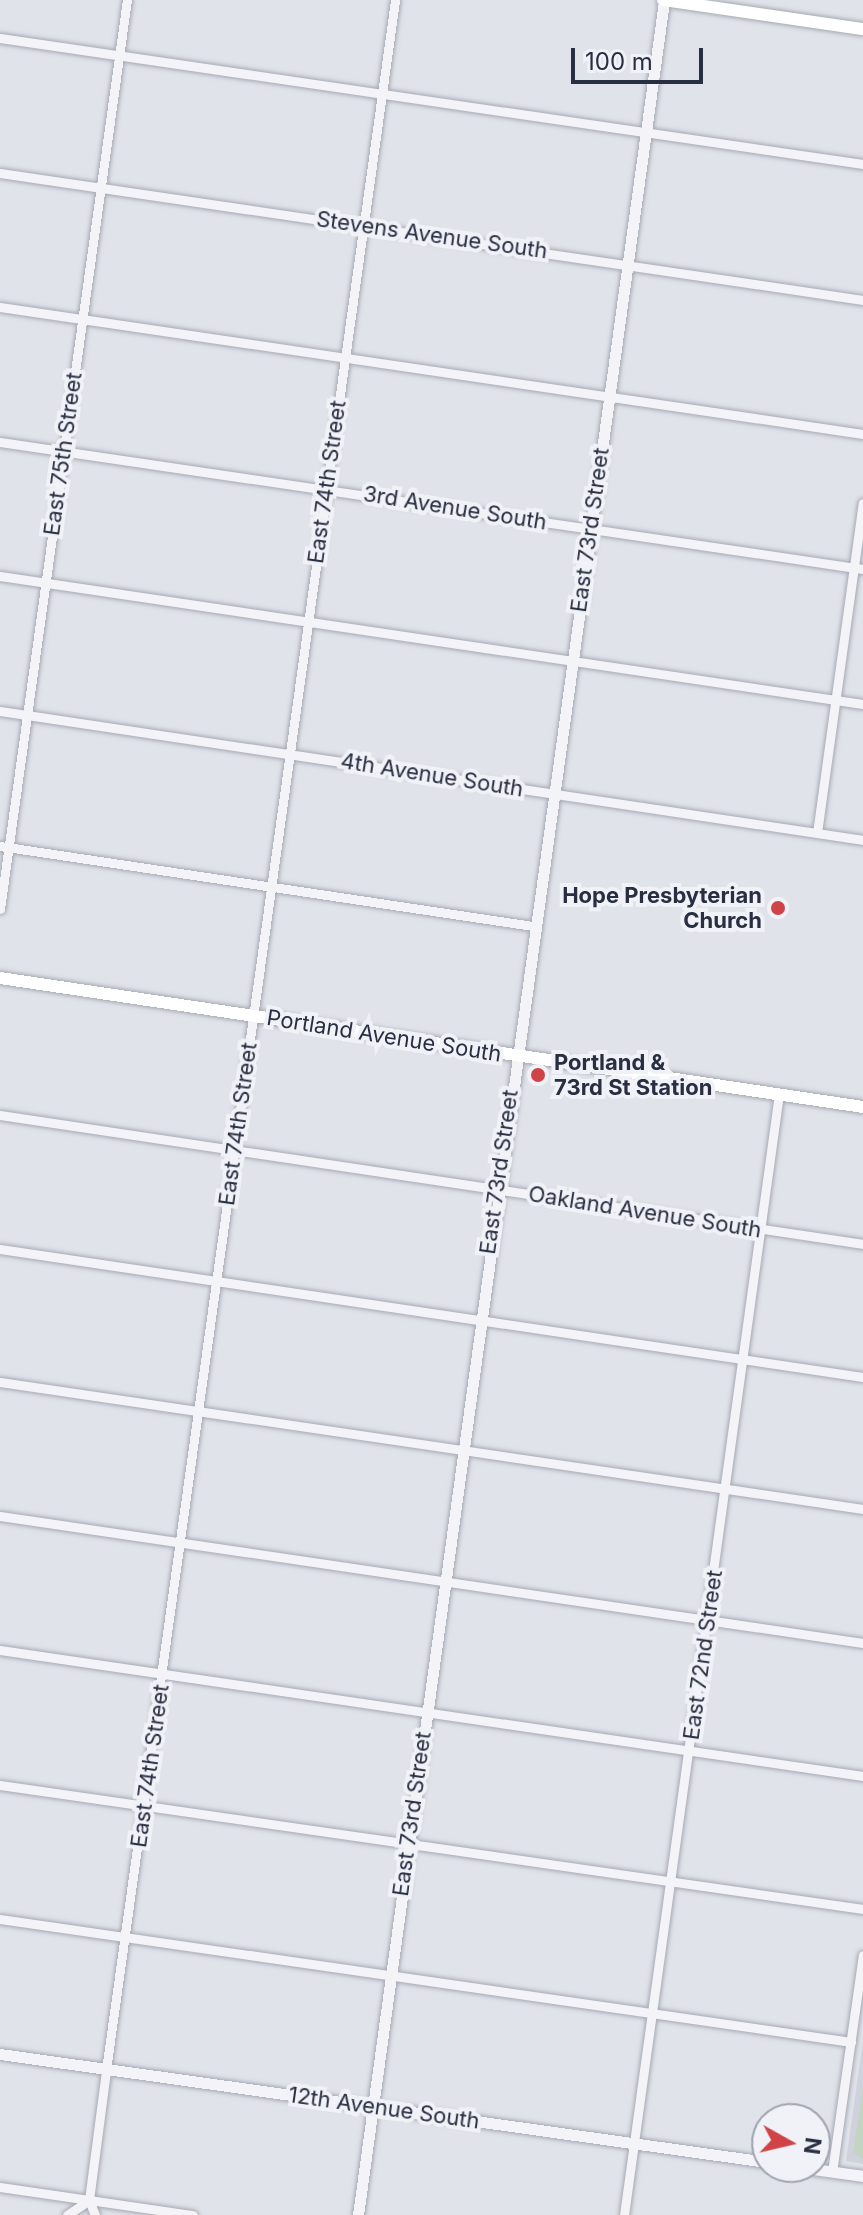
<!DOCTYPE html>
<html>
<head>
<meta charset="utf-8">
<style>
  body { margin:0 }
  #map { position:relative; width:863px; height:2215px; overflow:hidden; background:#e1e3ea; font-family:Inter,sans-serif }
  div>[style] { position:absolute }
  .built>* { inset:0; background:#cfd2dc }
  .green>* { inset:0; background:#c4d4c2 }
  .roads { filter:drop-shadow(0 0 2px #a6a9b4) drop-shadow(0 0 2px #a6a9b4) }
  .minor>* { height:9px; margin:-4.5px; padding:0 4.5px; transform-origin:4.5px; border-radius:4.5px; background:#f4f4f8 }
  .tertiary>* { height:11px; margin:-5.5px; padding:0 5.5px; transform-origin:5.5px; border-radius:5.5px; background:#f4f4f8 }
  .secondary>* { height:12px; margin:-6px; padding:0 6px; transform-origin:6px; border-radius:6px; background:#fff }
  .dots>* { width:22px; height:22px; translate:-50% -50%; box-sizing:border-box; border:4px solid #f0f2f7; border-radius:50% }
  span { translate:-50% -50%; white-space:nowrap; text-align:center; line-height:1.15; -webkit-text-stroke:8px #f0f2f7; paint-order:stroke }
  .street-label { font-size:22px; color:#292f42 }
  .poi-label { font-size:22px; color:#292f42; font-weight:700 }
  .right { translate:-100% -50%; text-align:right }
  .left { translate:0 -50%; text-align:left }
  .north { position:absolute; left:751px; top:2103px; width:80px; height:80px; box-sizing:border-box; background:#f0f2f7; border:2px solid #a0a4af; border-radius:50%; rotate:98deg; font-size:22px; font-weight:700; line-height:32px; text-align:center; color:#292f42 }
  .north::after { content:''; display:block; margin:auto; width:28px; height:36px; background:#d04447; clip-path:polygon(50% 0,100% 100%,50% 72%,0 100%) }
  .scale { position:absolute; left:571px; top:48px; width:132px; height:36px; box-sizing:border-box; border:4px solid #292f42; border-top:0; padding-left:10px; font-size:24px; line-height:28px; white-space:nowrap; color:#292f42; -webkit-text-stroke:6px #f0f2f7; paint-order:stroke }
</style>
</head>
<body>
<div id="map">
  <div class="built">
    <div style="clip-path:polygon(863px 2041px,863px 2164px,846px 2161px)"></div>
  </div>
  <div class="green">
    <div style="clip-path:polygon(863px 2087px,863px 2159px,853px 2152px)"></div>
  </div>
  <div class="roads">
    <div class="minor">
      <div style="left:0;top:38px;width:872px;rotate:8.31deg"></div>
      <div style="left:0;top:173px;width:872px;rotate:8.37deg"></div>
      <div style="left:0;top:307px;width:872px;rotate:8.37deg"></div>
      <div style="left:0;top:442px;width:872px;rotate:8.37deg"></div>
      <div style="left:0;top:576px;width:872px;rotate:8.44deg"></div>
      <div style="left:0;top:711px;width:873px;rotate:8.5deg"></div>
      <div style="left:817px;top:833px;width:333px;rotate:-82.1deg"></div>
      <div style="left:0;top:846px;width:539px;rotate:8.54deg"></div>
      <div style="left:0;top:909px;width:918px;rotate:-82.05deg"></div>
      <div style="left:0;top:1115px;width:873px;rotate:8.5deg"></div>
      <div style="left:0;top:1249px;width:872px;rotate:8.44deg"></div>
      <div style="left:0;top:1382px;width:872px;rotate:8.37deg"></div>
      <div style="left:0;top:1516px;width:872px;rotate:8.37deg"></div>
      <div style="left:0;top:1650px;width:872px;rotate:8.31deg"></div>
      <div style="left:0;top:1785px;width:872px;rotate:8.18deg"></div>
      <div style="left:0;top:1919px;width:860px;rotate:8.22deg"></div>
      <div style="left:832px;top:2172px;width:219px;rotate:-81.9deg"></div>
      <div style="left:0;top:2187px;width:195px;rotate:8.3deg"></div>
      <div style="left:67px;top:2215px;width:27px;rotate:-34deg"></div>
      <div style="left:95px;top:2215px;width:16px;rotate:-112deg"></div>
      <div style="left:89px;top:2200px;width:131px;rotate:-82.5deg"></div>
      <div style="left:106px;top:2070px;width:2090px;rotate:-82.05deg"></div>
      <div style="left:624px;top:2215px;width:1132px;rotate:-82.13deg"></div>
    </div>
    <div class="tertiary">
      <div style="left:0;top:2054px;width:775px;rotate:8.02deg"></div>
      <div style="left:799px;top:2167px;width:65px;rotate:8deg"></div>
      <div style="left:358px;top:2215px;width:2236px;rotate:-82.13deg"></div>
    </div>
    <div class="secondary">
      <div style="left:663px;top:0;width:202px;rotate:8.3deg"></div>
      <div style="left:0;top:978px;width:873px;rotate:8.5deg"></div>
    </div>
  </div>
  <div class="dots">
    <div style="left:778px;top:908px;background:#d04447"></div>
    <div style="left:538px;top:1075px;background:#d04447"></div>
  </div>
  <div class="street-label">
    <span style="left:432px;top:235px;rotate:8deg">Stevens Avenue South</span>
    <span style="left:63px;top:454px;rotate:-82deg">East 75th Street</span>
    <span style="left:327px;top:482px;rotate:-82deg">East 74th Street</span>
    <span style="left:455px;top:508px;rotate:9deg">3rd Avenue South</span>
    <span style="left:590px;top:530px;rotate:-82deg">East 73rd Street</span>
    <span style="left:432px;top:775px;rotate:9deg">4th Avenue South</span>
    <span style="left:384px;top:1036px;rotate:9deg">Portland Avenue South</span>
    <span style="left:238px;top:1124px;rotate:-82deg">East 74th Street</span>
    <span style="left:499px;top:1172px;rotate:-82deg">East 73rd Street</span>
    <span style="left:645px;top:1212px;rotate:9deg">Oakland Avenue South</span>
    <span style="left:703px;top:1655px;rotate:-82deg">East 72nd Street</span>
    <span style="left:150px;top:1766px;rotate:-82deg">East 74th Street</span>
    <span style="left:412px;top:1814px;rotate:-82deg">East 73rd Street</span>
    <span style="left:384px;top:2108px;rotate:8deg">12th Avenue South</span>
  </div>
  <div class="poi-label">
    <span class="right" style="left:762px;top:908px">Hope Presbyterian<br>Church</span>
    <span class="left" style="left:554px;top:1075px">Portland &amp;<br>73rd St Station</span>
  </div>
  <div class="north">N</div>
  <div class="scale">100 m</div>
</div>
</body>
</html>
